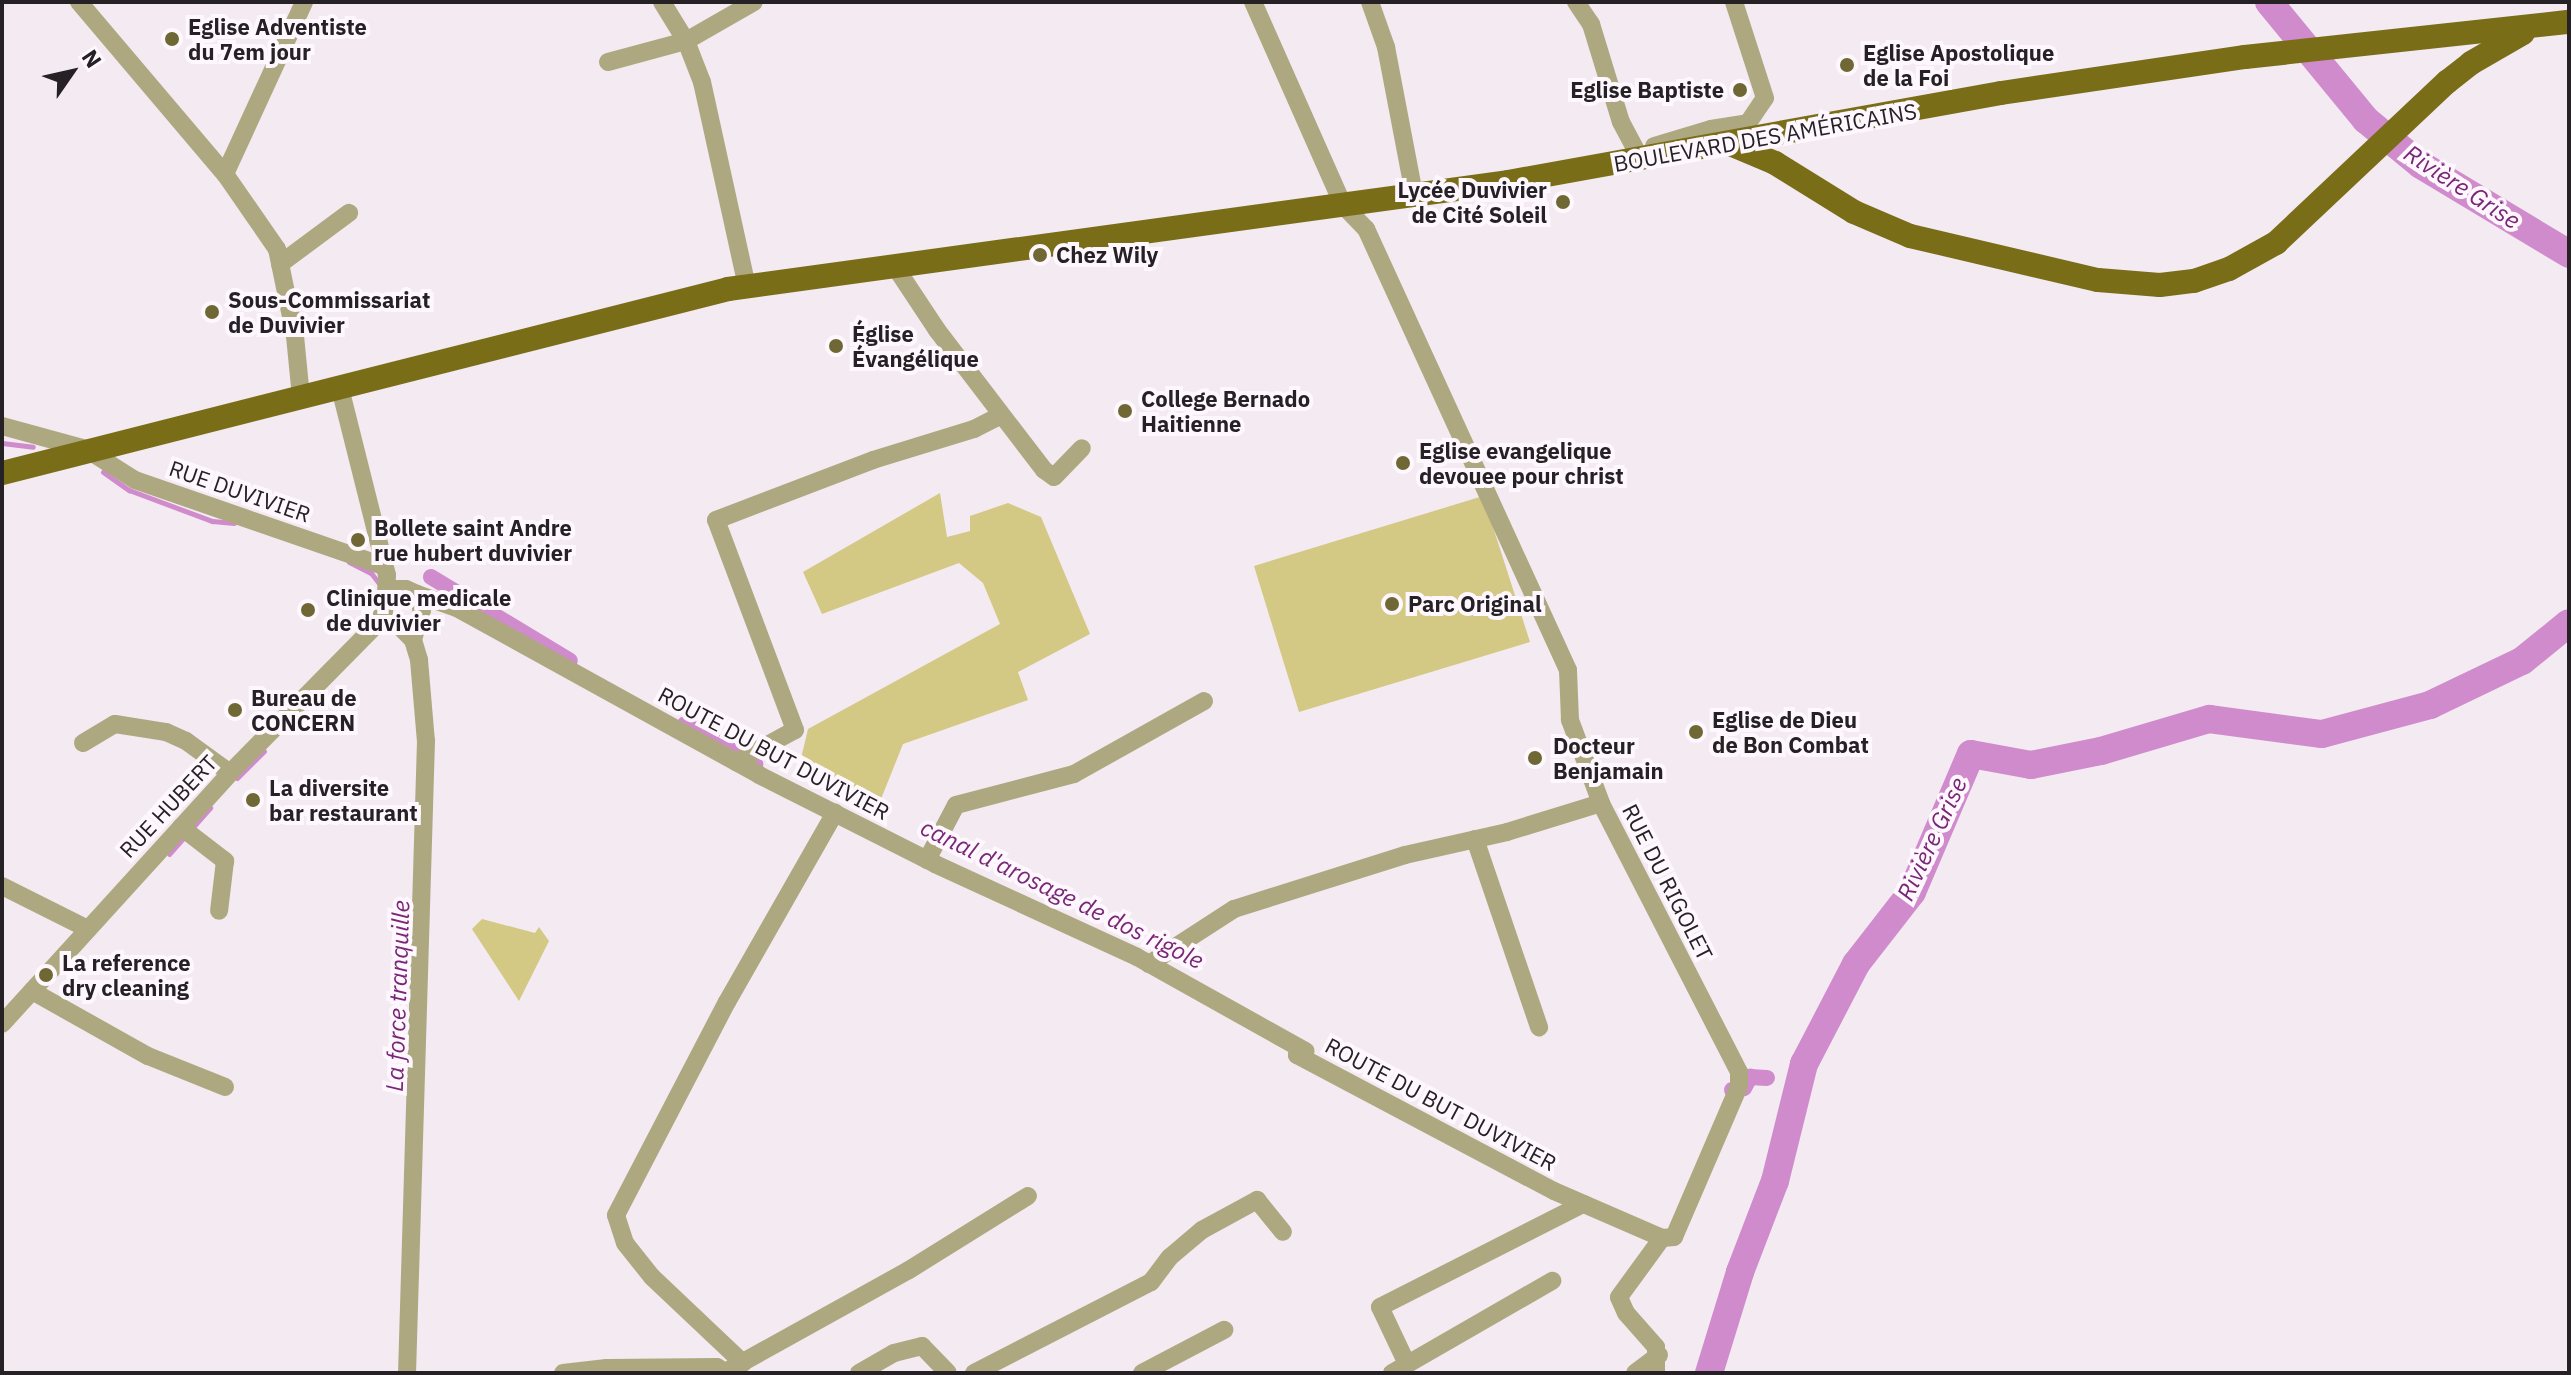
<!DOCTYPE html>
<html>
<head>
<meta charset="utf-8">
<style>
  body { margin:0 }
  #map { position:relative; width:2571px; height:1375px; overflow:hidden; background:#f3eaf2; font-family:"IBM Plex Sans",sans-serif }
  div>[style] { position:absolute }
  .green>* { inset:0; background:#d3c985 }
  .stream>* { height:5px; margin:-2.5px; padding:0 2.5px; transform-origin:2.5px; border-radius:2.5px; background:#d08bcc }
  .canal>* { height:16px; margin:-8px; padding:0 8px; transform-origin:8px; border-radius:8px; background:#d08bcc }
  .river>* { height:28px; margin:-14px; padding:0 14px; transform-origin:14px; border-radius:14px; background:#d08bcc }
  .minor>* { height:18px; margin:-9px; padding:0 9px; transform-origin:9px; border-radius:9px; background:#aea881 }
  .major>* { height:24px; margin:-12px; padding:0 12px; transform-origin:12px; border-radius:12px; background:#7a6d18 }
  .dots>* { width:22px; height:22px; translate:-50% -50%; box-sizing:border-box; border:4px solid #fef8fe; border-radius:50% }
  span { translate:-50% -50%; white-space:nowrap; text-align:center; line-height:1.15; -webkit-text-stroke:8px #fef8fe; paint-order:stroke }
  .poi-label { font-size:22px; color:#252125; font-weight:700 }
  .left { translate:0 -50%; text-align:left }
  .right { translate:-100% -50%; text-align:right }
  .street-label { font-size:22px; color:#252125 }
  .water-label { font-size:24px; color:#782676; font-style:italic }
  .frame { position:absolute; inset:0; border:4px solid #252125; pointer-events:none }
  .north { position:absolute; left:32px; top:32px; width:80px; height:80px; -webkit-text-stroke:6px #fef8fe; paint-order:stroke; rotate:56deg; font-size:22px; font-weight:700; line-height:32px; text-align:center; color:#252125 }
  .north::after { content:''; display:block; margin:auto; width:28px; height:36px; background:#252125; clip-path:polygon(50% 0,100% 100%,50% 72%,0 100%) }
</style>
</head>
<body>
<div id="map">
  <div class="green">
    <div style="clip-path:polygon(940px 493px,947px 537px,970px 531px,970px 516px,1008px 503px,1041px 517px,1090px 634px,1018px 672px,1028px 700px,903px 744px,877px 809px,799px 767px,808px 729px,1000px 624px,983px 583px,959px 563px,822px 614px,803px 572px)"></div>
    <div style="clip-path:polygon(1483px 496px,1530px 642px,1299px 712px,1254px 566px)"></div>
    <div style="clip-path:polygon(482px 919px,535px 933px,539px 927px,549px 941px,519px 1001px,472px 929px)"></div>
  </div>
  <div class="stream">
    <div style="left:2px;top:443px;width:31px;rotate:7deg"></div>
    <div style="left:103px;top:472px;width:32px;rotate:35deg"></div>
    <div style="left:129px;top:490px;width:89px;rotate:20.5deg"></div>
    <div style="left:212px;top:521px;width:22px;rotate:5deg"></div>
    <div style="left:349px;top:562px;width:25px;rotate:27deg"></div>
    <div style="left:371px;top:573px;width:18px;rotate:52deg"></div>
    <div style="left:237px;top:778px;width:38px;rotate:-45deg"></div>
    <div style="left:169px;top:854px;width:62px;rotate:-48.3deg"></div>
  </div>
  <div class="canal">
    <div style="left:431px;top:577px;width:162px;rotate:31.1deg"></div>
    <div style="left:685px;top:724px;width:81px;rotate:29.7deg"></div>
    <div style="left:1732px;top:1090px;width:12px;rotate:-9deg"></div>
    <div style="left:1744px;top:1088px;width:13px;rotate:-61deg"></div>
    <div style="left:1750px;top:1077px;width:17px;rotate:3deg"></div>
  </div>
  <div class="river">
    <div style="left:2269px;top:2px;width:153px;rotate:50.6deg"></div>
    <div style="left:2366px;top:120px;width:71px;rotate:39.3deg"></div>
    <div style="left:2421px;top:165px;width:173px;rotate:31deg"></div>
    <div style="left:1709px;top:1373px;width:106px;rotate:-72.9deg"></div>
    <div style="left:1740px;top:1272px;width:97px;rotate:-69deg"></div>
    <div style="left:1775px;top:1181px;width:121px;rotate:-76.1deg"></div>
    <div style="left:1804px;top:1064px;width:113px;rotate:-62.5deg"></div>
    <div style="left:1856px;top:964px;width:91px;rotate:-52.1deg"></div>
    <div style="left:1912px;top:892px;width:150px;rotate:-66.9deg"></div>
    <div style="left:1971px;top:754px;width:61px;rotate:10.4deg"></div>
    <div style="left:2031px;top:765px;width:71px;rotate:-11.3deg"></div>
    <div style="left:2101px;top:751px;width:113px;rotate:-16.5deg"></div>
    <div style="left:2209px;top:719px;width:114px;rotate:7.6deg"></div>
    <div style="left:2322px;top:734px;width:112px;rotate:-15deg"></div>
    <div style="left:2430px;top:705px;width:102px;rotate:-25.6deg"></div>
    <div style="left:2522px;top:661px;width:60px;rotate:-39deg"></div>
  </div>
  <div class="minor">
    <div style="left:79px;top:2px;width:226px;rotate:49.7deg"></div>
    <div style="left:225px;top:174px;width:91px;rotate:55.3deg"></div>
    <div style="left:277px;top:249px;width:89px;rotate:78.3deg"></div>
    <div style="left:295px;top:336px;width:61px;rotate:84.4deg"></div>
    <div style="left:662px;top:2px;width:46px;rotate:58.4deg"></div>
    <div style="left:686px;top:41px;width:44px;rotate:68.7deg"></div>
    <div style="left:702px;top:82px;width:209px;rotate:77.6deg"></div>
    <div style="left:1370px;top:2px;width:48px;rotate:70.4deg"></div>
    <div style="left:1386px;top:47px;width:150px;rotate:79.2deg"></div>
    <div style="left:1576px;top:2px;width:27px;rotate:56deg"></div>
    <div style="left:1591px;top:24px;width:102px;rotate:73deg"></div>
    <div style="left:1621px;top:122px;width:32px;rotate:62deg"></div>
    <div style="left:608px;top:62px;width:81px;rotate:-15.1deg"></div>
    <div style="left:686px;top:41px;width:78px;rotate:-29.8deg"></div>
    <div style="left:1654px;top:146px;width:59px;rotate:-16.6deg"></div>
    <div style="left:1711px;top:129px;width:37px;rotate:-9deg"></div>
    <div style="left:1748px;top:123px;width:30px;rotate:-56deg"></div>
    <div style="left:1765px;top:98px;width:101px;rotate:-107.9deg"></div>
    <div style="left:225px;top:174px;width:189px;rotate:-65.3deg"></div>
    <div style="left:280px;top:264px;width:86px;rotate:-36.5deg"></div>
    <div style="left:894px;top:265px;width:78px;rotate:56.5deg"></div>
    <div style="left:937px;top:330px;width:176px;rotate:52.6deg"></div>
    <div style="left:1044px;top:470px;width:12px;rotate:35deg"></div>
    <div style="left:1054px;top:477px;width:40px;rotate:-46deg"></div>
    <div style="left:340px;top:388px;width:193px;rotate:75.9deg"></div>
    <div style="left:387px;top:575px;width:22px;rotate:93deg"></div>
    <div style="left:2px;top:426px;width:87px;rotate:15.3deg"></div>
    <div style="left:86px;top:449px;width:58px;rotate:32.3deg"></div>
    <div style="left:135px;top:480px;width:263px;rotate:19.1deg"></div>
    <div style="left:417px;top:594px;width:42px;rotate:19.3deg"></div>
    <div style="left:457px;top:608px;width:345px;rotate:28.9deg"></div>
    <div style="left:759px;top:775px;width:197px;rotate:26.8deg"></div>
    <div style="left:935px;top:864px;width:222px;rotate:24.7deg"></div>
    <div style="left:1137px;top:957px;width:193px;rotate:29.2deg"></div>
    <div style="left:1305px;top:1051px;width:9px;rotate:153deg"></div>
    <div style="left:1297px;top:1055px;width:291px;rotate:27.9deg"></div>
    <div style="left:1554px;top:1191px;width:118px;rotate:23.5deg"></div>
    <div style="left:1662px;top:1238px;width:12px;rotate:-5deg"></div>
    <div style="left:1674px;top:1237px;width:164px;rotate:-66.7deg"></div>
    <div style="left:1739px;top:1086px;width:14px;rotate:-90deg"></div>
    <div style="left:1739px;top:1072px;width:302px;rotate:-117.2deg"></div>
    <div style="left:1601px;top:803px;width:89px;rotate:-110.5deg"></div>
    <div style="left:1570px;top:720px;width:50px;rotate:-92.3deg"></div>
    <div style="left:1568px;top:670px;width:485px;rotate:-114.6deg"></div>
    <div style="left:1366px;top:229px;width:33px;rotate:-134deg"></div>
    <div style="left:1343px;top:205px;width:222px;rotate:-113.9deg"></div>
    <div style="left:384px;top:603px;width:19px;rotate:-47deg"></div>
    <div style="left:397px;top:589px;width:9px"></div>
    <div style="left:406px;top:589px;width:12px;rotate:24deg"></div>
    <div style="left:417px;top:594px;width:17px;rotate:73deg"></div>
    <div style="left:422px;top:610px;width:31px;rotate:107deg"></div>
    <div style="left:400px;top:627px;width:18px;rotate:45deg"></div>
    <div style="left:413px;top:640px;width:21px;rotate:73deg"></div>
    <div style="left:419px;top:660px;width:81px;rotate:85.1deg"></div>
    <div style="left:426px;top:741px;width:632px;rotate:91.72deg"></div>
    <div style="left:83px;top:743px;width:37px;rotate:-31deg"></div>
    <div style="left:115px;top:724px;width:52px;rotate:8.9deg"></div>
    <div style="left:166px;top:732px;width:22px;rotate:24deg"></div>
    <div style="left:186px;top:741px;width:54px;rotate:36deg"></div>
    <div style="left:736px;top:762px;width:67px;rotate:-28.5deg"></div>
    <div style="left:795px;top:730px;width:224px;rotate:-110.6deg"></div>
    <div style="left:716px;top:520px;width:168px;rotate:-20.9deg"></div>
    <div style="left:873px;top:460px;width:106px;rotate:-17.1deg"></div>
    <div style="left:974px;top:429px;width:30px;rotate:-27deg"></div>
    <div style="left:181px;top:827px;width:56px;rotate:37.7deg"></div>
    <div style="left:225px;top:861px;width:50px;rotate:96.8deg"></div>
    <div style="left:1475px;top:839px;width:199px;rotate:71.2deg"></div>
    <div style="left:927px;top:860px;width:62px;rotate:-62.2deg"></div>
    <div style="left:956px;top:805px;width:122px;rotate:-14.7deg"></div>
    <div style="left:1074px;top:774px;width:149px;rotate:-29.3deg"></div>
    <div style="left:2px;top:886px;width:96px;rotate:26.6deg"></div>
    <div style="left:1149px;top:964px;width:101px;rotate:-32.9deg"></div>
    <div style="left:1234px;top:909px;width:179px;rotate:-17.5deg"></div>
    <div style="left:1405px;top:855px;width:105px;rotate:-12.7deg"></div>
    <div style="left:1507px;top:832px;width:98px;rotate:-17.1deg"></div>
    <div style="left:32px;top:991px;width:133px;rotate:29.3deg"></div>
    <div style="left:148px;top:1056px;width:83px;rotate:21.9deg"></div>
    <div style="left:2px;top:1024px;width:339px;rotate:-47.7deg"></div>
    <div style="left:230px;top:773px;width:206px;rotate:-45.4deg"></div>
    <div style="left:375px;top:626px;width:17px;rotate:-57deg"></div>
    <div style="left:743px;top:1363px;width:125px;rotate:-136.6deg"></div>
    <div style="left:652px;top:1277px;width:43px;rotate:-128.5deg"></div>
    <div style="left:625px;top:1243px;width:29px;rotate:-108deg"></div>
    <div style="left:616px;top:1215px;width:240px;rotate:-62.5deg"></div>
    <div style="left:727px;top:1002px;width:218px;rotate:-60.3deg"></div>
    <div style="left:1407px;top:1364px;width:63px;rotate:-115.3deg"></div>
    <div style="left:1380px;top:1307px;width:228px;rotate:-26.9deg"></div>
    <div style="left:725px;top:1372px;width:210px;rotate:-29deg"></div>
    <div style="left:909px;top:1270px;width:140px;rotate:-31.9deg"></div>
    <div style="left:563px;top:1373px;width:44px;rotate:-6.5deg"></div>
    <div style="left:607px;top:1368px;width:110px;rotate:-0.5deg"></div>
    <div style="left:717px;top:1367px;width:11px;rotate:34deg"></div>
    <div style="left:859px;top:1373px;width:40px;rotate:-29.7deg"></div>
    <div style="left:894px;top:1353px;width:29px;rotate:-14deg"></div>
    <div style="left:922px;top:1346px;width:37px;rotate:46deg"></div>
    <div style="left:974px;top:1373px;width:199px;rotate:-27.2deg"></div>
    <div style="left:1151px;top:1282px;width:31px;rotate:-53deg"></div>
    <div style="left:1170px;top:1257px;width:42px;rotate:-40.2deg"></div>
    <div style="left:1202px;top:1230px;width:63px;rotate:-28.6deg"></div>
    <div style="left:1257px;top:1200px;width:41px;rotate:50.9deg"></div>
    <div style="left:1142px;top:1373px;width:93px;rotate:-27.7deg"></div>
    <div style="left:1392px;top:1373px;width:185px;rotate:-29.9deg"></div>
    <div style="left:1635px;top:1373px;width:30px;rotate:-37deg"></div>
    <div style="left:1656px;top:1373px;width:26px;rotate:-90deg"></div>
    <div style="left:1656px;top:1347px;width:45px;rotate:-131.4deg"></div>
    <div style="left:1626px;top:1313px;width:17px;rotate:-114deg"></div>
    <div style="left:1619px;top:1297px;width:73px;rotate:-53.9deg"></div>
  </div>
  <div class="major">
    <div style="left:1730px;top:144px;width:49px;rotate:22.9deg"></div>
    <div style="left:1775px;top:163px;width:93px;rotate:31.8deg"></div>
    <div style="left:1854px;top:212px;width:61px;rotate:23.2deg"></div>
    <div style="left:1910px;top:236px;width:193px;rotate:13.2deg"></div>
    <div style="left:2098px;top:280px;width:62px;rotate:4.6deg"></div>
    <div style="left:2160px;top:285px;width:34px;rotate:-7deg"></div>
    <div style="left:2194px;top:281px;width:37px;rotate:-19deg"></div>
    <div style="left:2229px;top:269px;width:54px;rotate:-29deg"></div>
    <div style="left:2276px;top:243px;width:235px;rotate:-43.3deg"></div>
    <div style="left:2447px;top:82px;width:31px;rotate:-38deg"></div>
    <div style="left:2471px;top:63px;width:60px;rotate:-30deg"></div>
    <div style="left:2px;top:473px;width:749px;rotate:-14.22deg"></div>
    <div style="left:728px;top:289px;width:787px;rotate:-7.81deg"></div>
    <div style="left:1508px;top:182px;width:501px;rotate:-10.23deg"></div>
    <div style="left:2001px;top:93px;width:247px;rotate:-8.4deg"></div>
    <div style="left:2245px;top:57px;width:326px;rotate:-6.2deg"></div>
  </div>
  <div class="dots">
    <div style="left:172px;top:39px;background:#6f6734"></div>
    <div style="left:1847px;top:65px;background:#6f6734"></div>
    <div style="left:1740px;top:90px;background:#6f6734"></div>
    <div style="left:1563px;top:202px;background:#6f6734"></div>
    <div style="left:1040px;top:255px;background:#6f6734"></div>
    <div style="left:212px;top:312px;background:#6f6734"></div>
    <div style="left:836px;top:346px;background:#6f6734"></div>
    <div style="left:1125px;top:411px;background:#6f6734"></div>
    <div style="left:1403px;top:463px;background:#6f6734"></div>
    <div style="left:358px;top:540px;background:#6f6734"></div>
    <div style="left:1392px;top:604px;background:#6f6734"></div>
    <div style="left:308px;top:610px;background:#6f6734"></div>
    <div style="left:235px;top:710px;background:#6f6734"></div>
    <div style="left:1696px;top:732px;background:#6f6734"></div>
    <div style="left:1535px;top:758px;background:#6f6734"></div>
    <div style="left:253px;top:800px;background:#6f6734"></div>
    <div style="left:46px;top:975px;background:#6f6734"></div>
  </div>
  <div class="poi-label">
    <span class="left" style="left:188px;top:39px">Eglise Adventiste<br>du 7em jour</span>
    <span class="left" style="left:1863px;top:65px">Eglise Apostolique<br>de la Foi</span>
    <span class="right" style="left:1724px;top:90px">Eglise Baptiste</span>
    <span class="right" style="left:1547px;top:202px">Lycée Duvivier<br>de Cité Soleil</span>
    <span class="left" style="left:1056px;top:255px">Chez Wily</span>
    <span class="left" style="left:228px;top:312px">Sous-Commissariat<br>de Duvivier</span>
    <span class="left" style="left:852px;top:346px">Église<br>Évangélique</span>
    <span class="left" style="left:1141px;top:411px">College Bernado<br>Haitienne</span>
    <span class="left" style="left:1419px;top:463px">Eglise evangelique<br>devouee pour christ</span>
    <span class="left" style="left:374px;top:540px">Bollete saint Andre<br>rue hubert duvivier</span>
    <span class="left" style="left:326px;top:610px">Clinique medicale<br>de duvivier</span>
    <span class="left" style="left:1408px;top:604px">Parc Original</span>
    <span class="left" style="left:251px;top:710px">Bureau de<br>CONCERN</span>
    <span class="left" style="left:1712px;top:732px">Eglise de Dieu<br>de Bon Combat</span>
    <span class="left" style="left:1553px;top:758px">Docteur<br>Benjamain</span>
    <span class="left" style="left:269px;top:800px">La diversite<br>bar restaurant</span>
    <span class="left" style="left:62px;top:975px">La reference<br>dry cleaning</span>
  </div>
  <div class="street-label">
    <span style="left:1765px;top:137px;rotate:-10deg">BOULEVARD DES AMÉRICAINS</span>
    <span style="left:240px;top:491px;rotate:19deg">RUE DUVIVIER</span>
    <span style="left:774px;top:753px;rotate:28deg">ROUTE DU BUT DUVIVIER</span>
    <span style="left:168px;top:806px;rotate:-47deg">RUE HUBERT</span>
    <span style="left:1668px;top:882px;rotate:63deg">RUE DU RIGOLET</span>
    <span style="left:1441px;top:1104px;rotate:28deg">ROUTE DU BUT DUVIVIER</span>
  </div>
  <div class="water-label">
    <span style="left:2462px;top:187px;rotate:33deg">Rivière Grise</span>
    <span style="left:1932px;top:839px;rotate:-65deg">Rivière Grise</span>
    <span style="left:1062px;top:894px;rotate:26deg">canal d'arosage de dos rigole</span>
    <span style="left:398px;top:996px;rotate:-88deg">La force tranquille</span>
  </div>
  <div class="frame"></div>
  <div class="north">N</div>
</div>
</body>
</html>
